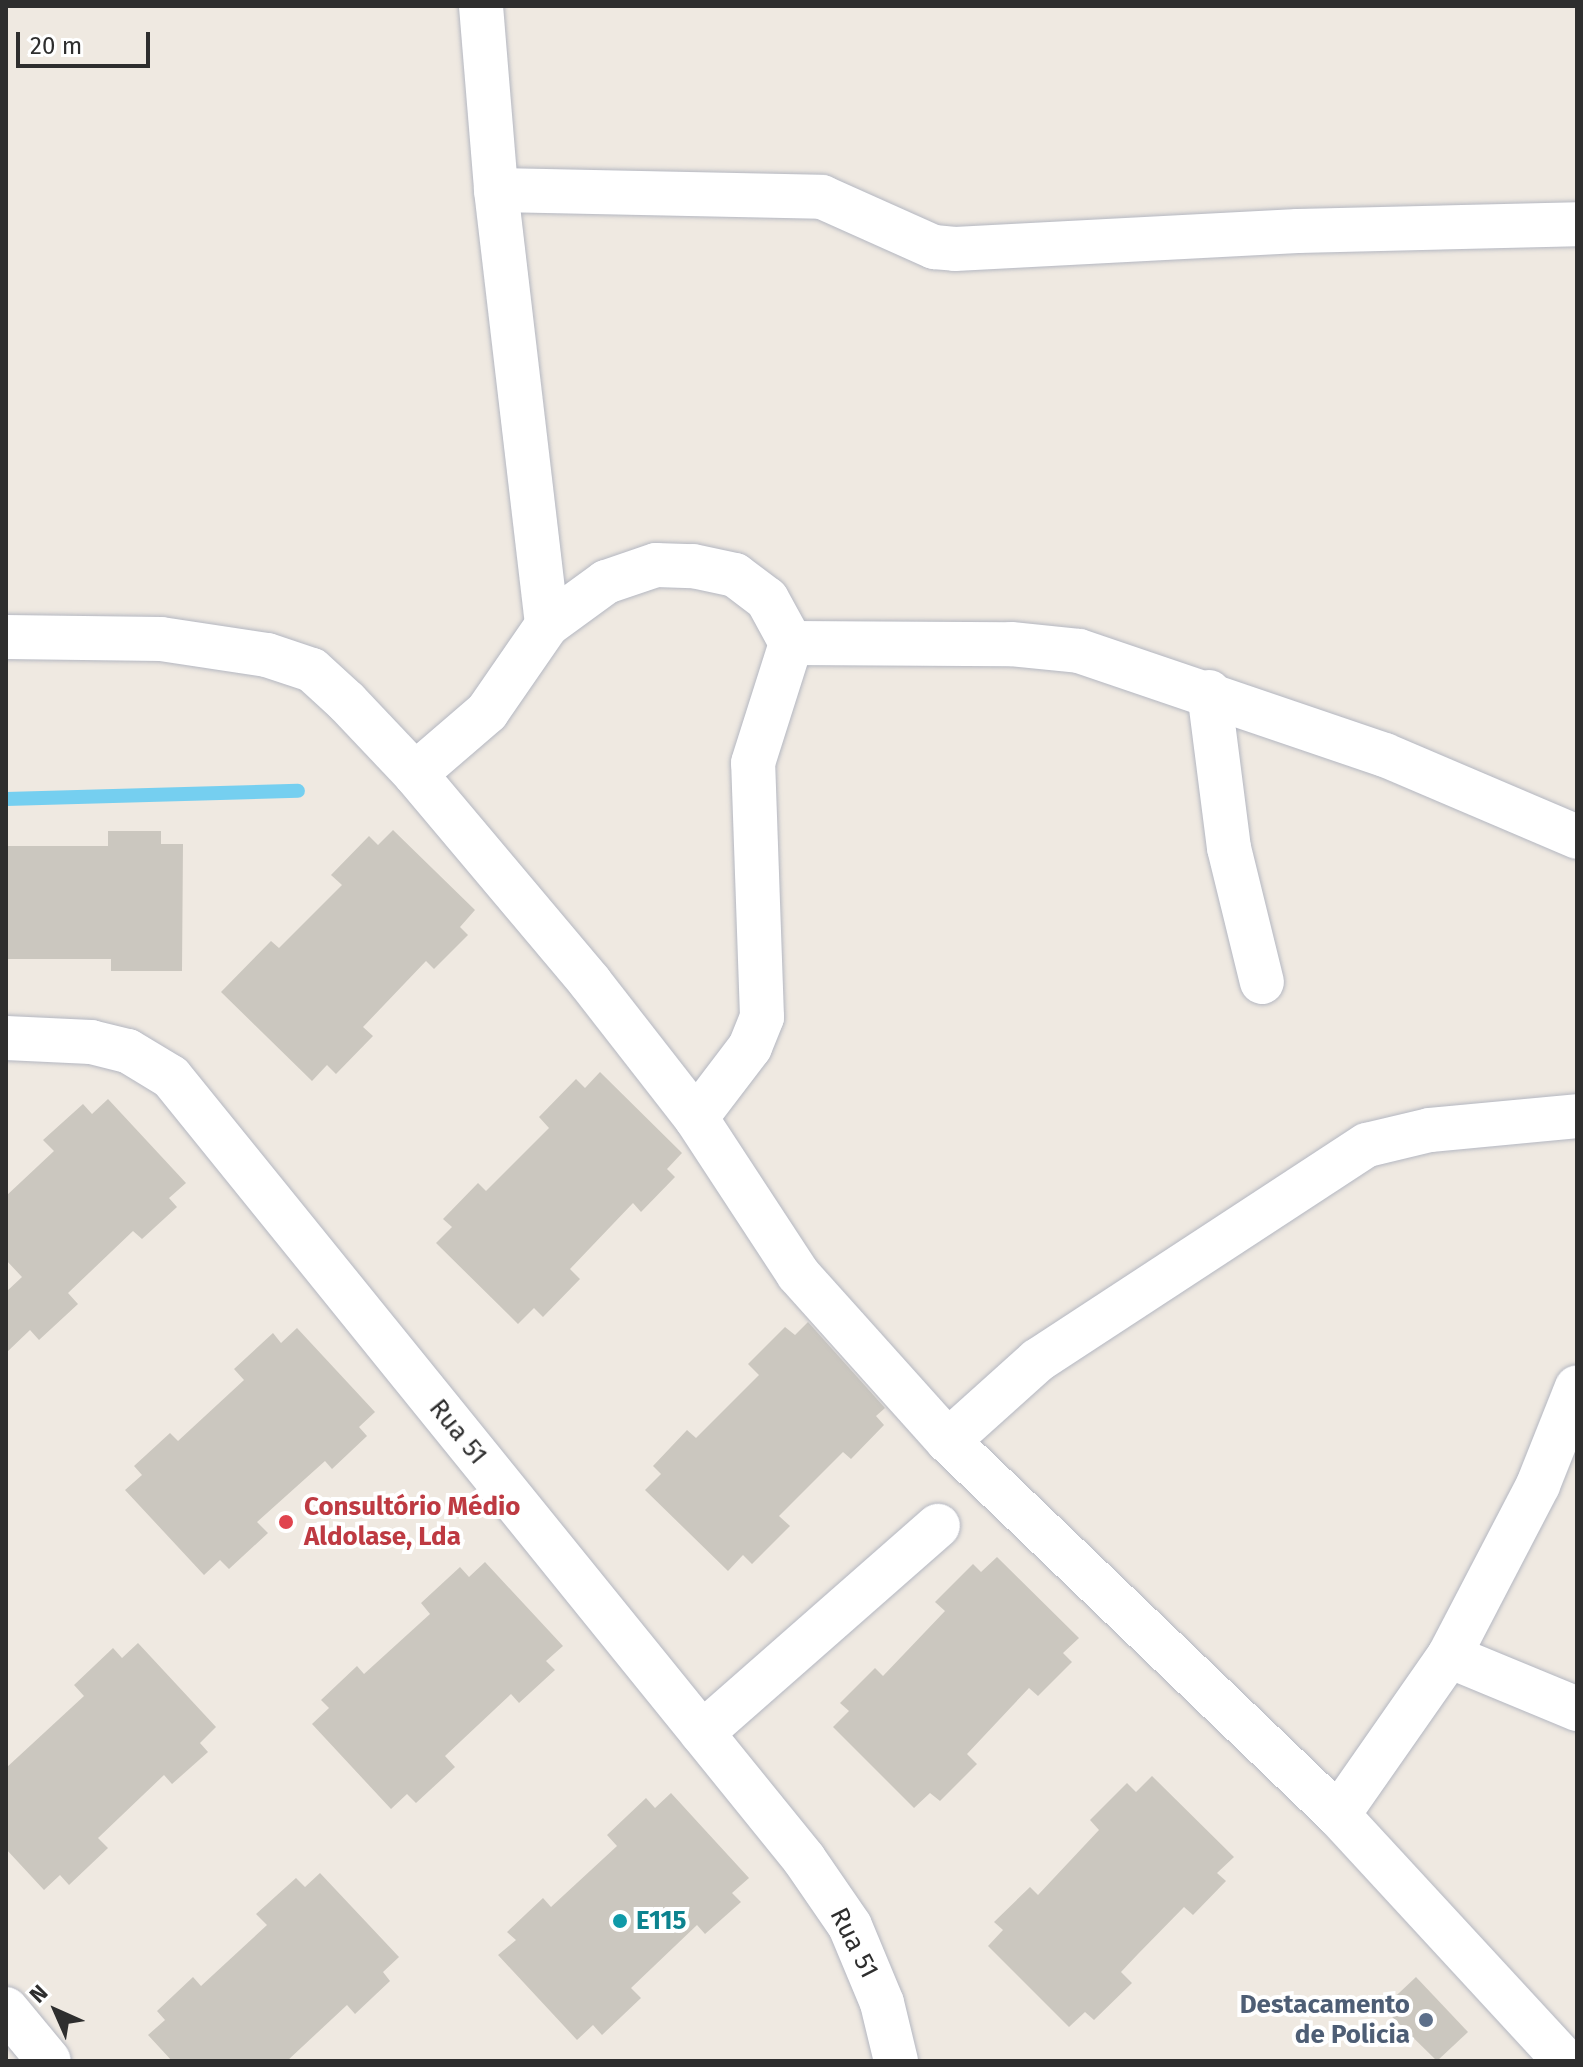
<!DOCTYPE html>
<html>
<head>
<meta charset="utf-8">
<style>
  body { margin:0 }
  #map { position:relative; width:1583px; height:2067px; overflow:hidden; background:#efe9e1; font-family:"Fira Sans",sans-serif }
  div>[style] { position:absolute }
  .stream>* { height:14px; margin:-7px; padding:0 7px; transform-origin:7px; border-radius:7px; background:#75cff0 }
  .building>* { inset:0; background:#cbc7bf }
  .roads { filter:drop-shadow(0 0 2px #b4b7c1) drop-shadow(0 0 2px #b4b7c1) }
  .minor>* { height:44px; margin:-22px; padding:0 22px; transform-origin:22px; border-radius:22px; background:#fff }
  .dots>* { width:22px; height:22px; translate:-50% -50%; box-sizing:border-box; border:4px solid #fff; border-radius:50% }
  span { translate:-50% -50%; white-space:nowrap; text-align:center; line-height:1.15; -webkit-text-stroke:8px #fff; paint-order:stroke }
  .street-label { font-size:26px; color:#2e2e2e }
  .health-label { font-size:26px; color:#be3a42; font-weight:700 }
  .left { translate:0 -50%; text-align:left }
  .culture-label { font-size:26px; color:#0d838f; font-weight:700 }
  .service-label { font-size:26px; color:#4e5e75; font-weight:700 }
  .right { translate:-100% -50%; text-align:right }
  .frame { position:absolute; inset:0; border:8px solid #2e2e2e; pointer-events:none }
  .north { position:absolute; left:16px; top:1971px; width:80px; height:80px; -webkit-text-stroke:6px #fff; paint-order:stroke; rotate:315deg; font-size:22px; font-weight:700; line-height:32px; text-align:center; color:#2e2e2e }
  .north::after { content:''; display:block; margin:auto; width:28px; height:36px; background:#2e2e2e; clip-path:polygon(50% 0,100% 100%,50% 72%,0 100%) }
  .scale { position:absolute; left:16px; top:32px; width:134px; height:36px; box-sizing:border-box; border:4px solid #2e2e2e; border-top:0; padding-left:10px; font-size:24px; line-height:28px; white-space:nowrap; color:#2e2e2e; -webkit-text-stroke:6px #fff; paint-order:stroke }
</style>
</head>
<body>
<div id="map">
  <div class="stream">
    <div style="left:6px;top:799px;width:292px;rotate:-1.6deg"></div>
  </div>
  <div class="building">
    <div style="clip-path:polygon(393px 830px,475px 910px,460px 927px,468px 935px,434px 969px,426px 961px,363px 1027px,373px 1036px,336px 1074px,327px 1065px,312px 1081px,221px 992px,271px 941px,279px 948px,342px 885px,331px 875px,369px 836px,378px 845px)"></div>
    <div style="clip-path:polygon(108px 831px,161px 831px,161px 844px,183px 844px,182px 971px,111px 971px,111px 959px,6px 959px,6px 846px,108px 846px)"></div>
    <div style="clip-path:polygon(600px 1072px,682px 1153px,667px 1169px,675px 1177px,641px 1212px,633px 1203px,570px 1269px,580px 1279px,543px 1317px,534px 1308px,518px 1324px,436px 1243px,452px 1227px,443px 1219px,478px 1183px,486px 1191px,549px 1128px,539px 1117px,576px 1079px,585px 1088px)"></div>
    <div style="clip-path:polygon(108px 1099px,186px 1183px,169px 1198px,177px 1207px,142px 1239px,133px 1231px,68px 1293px,78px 1304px,39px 1340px,30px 1330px,6px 1353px,6px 1292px,22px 1277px,6px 1260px,6px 1196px,54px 1151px,43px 1140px,83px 1104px,92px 1114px)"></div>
    <div style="clip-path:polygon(808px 1322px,885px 1408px,876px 1416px,884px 1425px,851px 1459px,843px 1452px,779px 1516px,790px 1526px,752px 1564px,743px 1555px,728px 1571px,645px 1490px,661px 1474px,653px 1466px,687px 1430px,696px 1438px,759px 1375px,748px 1364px,785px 1327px,795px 1335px)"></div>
    <div style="clip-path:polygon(297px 1328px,375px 1412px,359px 1427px,367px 1436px,332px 1469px,325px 1461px,257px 1522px,268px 1533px,229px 1569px,220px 1560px,204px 1575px,125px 1490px,142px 1475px,134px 1466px,170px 1433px,178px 1441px,244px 1380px,234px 1369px,273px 1333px,281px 1343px)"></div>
    <div style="clip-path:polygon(997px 1557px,1079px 1638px,1063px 1653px,1072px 1662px,1038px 1696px,1029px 1688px,967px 1754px,977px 1764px,940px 1801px,930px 1793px,914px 1808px,833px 1727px,849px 1711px,840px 1703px,875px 1668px,883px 1676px,945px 1611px,935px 1602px,973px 1564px,981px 1572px)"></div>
    <div style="clip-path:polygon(485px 1562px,563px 1646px,546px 1661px,555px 1670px,519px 1703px,511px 1694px,445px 1756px,455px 1767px,416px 1803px,407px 1794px,391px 1809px,312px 1724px,329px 1708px,321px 1700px,357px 1666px,364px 1674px,430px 1614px,421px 1603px,460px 1567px,469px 1577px)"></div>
    <div style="clip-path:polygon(138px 1643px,216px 1727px,200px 1743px,208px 1752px,172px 1784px,164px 1775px,98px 1838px,108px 1848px,69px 1885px,60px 1875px,44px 1890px,6px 1849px,6px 1768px,84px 1696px,74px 1685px,113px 1648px,122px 1658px)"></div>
    <div style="clip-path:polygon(1152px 1776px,1234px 1857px,1217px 1873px,1226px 1881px,1193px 1915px,1184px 1907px,1138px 1954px,1121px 1972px,1132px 1983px,1094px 2020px,1085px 2012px,1069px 2027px,988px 1946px,1003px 1930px,994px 1922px,1030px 1887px,1038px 1895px,1099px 1830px,1090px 1820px,1127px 1783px,1136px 1792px)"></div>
    <div style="clip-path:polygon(671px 1793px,749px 1878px,732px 1893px,741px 1902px,705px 1934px,697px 1925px,631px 1988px,641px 1998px,602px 2035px,593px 2025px,577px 2040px,498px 1955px,516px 1940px,507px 1932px,543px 1898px,551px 1907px,617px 1846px,607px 1835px,646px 1798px,655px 1808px)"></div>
    <div style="clip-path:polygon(320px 1873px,399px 1957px,383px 1972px,390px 1981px,355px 2014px,347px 2005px,287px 2061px,172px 2061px,148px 2035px,165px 2020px,157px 2011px,193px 1977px,201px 1986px,267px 1925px,256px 1914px,296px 1878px,305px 1887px)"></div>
    <div style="clip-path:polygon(1416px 1977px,1468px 2032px,1437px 2061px,1383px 2008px)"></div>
  </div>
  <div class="roads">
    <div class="minor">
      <div style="left:481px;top:6px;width:185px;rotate:85.3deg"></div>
      <div style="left:496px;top:190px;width:438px;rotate:83.3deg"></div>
      <div style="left:496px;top:190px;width:326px;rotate:1.2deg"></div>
      <div style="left:822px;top:197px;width:123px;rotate:24.1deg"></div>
      <div style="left:934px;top:247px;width:21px;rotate:5deg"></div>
      <div style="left:955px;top:249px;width:343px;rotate:-3deg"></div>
      <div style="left:1298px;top:231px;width:279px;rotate:-1.4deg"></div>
      <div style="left:6px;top:637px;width:155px;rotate:0.7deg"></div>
      <div style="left:161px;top:639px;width:107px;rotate:8.6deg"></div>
      <div style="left:267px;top:655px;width:47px;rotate:18.4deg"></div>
      <div style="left:312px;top:670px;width:47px;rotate:42.4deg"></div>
      <div style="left:347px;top:702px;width:99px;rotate:46.6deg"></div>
      <div style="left:415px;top:774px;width:272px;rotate:49.9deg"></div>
      <div style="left:590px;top:982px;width:172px;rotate:52.1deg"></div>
      <div style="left:696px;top:1118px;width:186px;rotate:56.8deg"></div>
      <div style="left:798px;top:1274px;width:224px;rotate:48.1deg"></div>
      <div style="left:948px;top:1441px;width:540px;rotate:43.8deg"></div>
      <div style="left:1338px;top:1815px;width:335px;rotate:47.3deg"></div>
      <div style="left:1209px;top:692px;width:157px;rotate:82.7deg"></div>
      <div style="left:1229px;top:848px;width:138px;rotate:76.2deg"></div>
      <div style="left:415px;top:774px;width:95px;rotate:-40.7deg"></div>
      <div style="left:487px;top:712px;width:106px;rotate:-55.4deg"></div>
      <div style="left:547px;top:625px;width:73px;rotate:-36.1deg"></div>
      <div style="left:606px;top:582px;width:53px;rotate:-18.8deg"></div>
      <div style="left:656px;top:565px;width:37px;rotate:2deg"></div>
      <div style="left:693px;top:566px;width:43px;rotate:12.1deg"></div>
      <div style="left:735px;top:575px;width:40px;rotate:37deg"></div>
      <div style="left:767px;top:599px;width:50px;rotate:61.4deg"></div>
      <div style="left:791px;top:643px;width:220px;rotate:0.3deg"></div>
      <div style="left:1011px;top:644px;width:68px;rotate:5.9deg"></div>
      <div style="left:1079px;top:651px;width:323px;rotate:18.8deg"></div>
      <div style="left:1385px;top:755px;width:209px;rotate:23.1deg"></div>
      <div style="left:6px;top:1038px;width:85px;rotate:2.7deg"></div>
      <div style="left:91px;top:1042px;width:38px;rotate:14deg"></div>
      <div style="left:128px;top:1051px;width:50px;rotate:31.2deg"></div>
      <div style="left:171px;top:1077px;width:1006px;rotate:51.01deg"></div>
      <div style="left:804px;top:1859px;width:81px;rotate:55.5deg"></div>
      <div style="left:850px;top:1926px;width:83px;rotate:67.4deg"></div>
      <div style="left:882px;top:2003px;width:60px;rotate:76.4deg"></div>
      <div style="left:696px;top:1118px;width:89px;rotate:-52.7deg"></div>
      <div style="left:750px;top:1047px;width:32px;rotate:-68deg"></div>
      <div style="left:762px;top:1017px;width:254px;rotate:-92deg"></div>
      <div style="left:753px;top:763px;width:126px;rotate:-72.4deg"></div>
      <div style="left:948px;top:1441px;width:121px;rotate:-42deg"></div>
      <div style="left:1038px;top:1360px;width:393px;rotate:-33.2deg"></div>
      <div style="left:1367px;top:1145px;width:65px;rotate:-13.4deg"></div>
      <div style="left:1430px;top:1130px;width:148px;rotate:-5.4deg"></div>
      <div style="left:1449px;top:1656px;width:139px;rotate:22.5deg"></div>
      <div style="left:702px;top:1733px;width:314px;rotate:-41.3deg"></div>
      <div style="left:1338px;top:1815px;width:194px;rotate:-55.1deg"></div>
      <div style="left:1449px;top:1656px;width:193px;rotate:-62.5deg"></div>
      <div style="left:1538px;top:1485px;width:105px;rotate:-68.3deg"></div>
      <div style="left:6px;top:2009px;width:67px;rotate:50.4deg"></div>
    </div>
  </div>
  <div class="dots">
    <div style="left:286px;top:1522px;background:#e0444e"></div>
    <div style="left:620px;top:1921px;background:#0f9aa8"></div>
    <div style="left:1426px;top:2020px;background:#5c6f8a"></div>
  </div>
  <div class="street-label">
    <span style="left:458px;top:1432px;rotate:51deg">Rua 51</span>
    <span style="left:854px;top:1943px;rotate:63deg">Rua 51</span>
  </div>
  <div class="health-label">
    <span class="left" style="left:304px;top:1522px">Consultório Médio<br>Aldolase, Lda</span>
  </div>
  <div class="culture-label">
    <span class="left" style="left:636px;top:1921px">E115</span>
  </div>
  <div class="service-label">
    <span class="right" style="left:1410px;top:2020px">Destacamento<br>de Policia</span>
  </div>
  <div class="frame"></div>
  <div class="north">N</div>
  <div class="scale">20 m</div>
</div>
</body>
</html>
